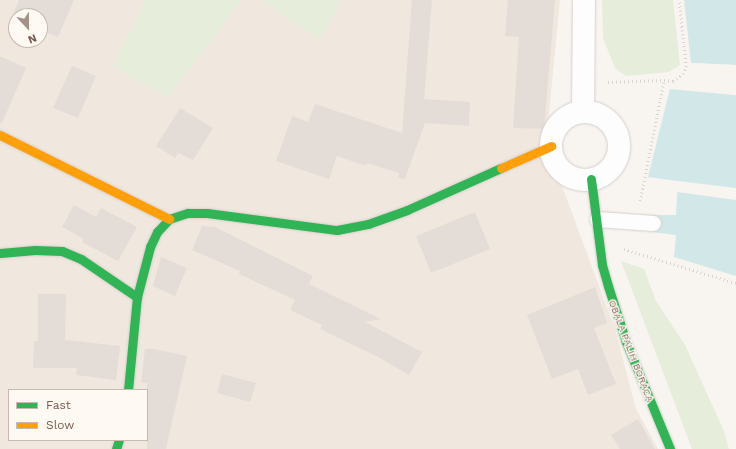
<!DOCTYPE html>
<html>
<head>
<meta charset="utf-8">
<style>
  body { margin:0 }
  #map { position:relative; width:736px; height:449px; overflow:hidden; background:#f8f4f0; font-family:"Work Sans",sans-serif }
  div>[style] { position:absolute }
  .residential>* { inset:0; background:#f0e7de }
  .green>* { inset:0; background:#e6eedb }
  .water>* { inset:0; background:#d2e7e8 }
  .pier>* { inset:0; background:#f8f4f0 }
  .building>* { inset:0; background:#e4ddd7 }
  .path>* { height:2.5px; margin-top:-1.25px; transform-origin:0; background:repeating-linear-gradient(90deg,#dad4d0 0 1px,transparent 0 4px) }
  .roads { filter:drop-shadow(0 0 1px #d6d0cb) drop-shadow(0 0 1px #d6d0cb) }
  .lane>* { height:15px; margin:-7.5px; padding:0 7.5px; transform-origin:7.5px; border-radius:7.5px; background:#fefdfd }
  .street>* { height:22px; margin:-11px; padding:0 11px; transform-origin:11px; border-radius:11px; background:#fefdfd }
  .street>.ring { margin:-11px; padding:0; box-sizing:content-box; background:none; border:22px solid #fefdfd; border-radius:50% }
  .fast>* { height:9px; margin:-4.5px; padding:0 4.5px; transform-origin:4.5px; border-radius:4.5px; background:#30b455 }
  .slow>* { height:9px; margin:-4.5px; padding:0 4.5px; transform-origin:4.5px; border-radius:4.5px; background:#ff9f0a }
  span { translate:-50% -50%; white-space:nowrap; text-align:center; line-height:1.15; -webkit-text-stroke:3px #fef9f2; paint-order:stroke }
  .street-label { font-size:10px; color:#765c50 }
  .legend { position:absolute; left:8px; top:389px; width:140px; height:52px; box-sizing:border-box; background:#fef9f2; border:1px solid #c8bab1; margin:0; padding:5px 7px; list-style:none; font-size:12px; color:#765c50 }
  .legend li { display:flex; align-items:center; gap:8px; height:20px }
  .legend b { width:20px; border:1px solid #c8bab1 }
  .north { position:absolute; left:8px; top:8px; width:40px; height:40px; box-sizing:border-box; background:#fef9f2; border:1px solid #c8bab1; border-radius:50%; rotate:158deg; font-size:11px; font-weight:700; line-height:16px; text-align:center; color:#765c50 }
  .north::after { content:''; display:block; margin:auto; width:14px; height:18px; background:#a49188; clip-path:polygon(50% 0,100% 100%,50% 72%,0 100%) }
</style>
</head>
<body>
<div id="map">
  <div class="residential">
    <div style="clip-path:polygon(evenodd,0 0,146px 0,112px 66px,168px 97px,242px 0,261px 0,320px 40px,341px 0,560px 0,546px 143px,615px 329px,636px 409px,658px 449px,0 449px,0 0,16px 16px,40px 16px,40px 40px,16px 40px,16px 16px,0 0,9px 390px,147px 390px,147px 440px,9px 440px,9px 390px)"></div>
  </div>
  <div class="green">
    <div style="clip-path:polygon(146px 0,242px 0,168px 97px,112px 66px)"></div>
    <div style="clip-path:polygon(261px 0,341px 0,320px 40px)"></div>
    <div style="clip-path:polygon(602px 0,673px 0,680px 65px,669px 72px,626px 76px,615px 68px,603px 38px)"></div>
    <div style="clip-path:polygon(621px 261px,644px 269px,656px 301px,685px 345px,724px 431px,729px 449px,692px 449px)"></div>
  </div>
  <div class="water">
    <div style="clip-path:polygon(684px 0,736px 0,736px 65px,691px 63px)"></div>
    <div style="clip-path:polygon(670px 89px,736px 95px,736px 276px,674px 257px,676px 235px,652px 232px,653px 215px,676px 215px,678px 181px,648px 177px)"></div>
  </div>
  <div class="pier">
    <div style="clip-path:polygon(691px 63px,736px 65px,736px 67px,691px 65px)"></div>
    <div style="clip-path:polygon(694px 89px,736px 93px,736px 95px,694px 91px)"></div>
    <div style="clip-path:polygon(678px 181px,736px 188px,736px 200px,677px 192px)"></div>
  </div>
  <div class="building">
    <div style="clip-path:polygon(19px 0,74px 0,58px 37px,40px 30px,40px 16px,16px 16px,16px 19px,12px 17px)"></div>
    <div style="clip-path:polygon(412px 0,432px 0,424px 99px,470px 102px,469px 126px,425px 123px,405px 179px,398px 178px,399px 173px,367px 163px,366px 166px,337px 156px,329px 179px,276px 161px,292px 116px,308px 122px,315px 104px,402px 133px)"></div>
    <div style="clip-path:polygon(508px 0,555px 0,544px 129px,513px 128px,519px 37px,505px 36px)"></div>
    <div style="clip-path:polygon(0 56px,26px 68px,2px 123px,0 123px)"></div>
    <div style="clip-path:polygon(72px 66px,96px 76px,78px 118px,53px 108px)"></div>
    <div style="clip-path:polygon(180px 108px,213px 128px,193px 160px,178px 153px,175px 158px,156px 146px)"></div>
    <div style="clip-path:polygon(74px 205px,96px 217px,101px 208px,137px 227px,118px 261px,82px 242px,84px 239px,62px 227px)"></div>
    <div style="clip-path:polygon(475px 212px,490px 249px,431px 273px,416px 236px)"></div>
    <div style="clip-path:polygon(202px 226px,215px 227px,313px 276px,309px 284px,381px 319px,365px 322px,422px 352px,409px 375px,378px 357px,320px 329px,322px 325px,290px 310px,295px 300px,239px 274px,240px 271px,192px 250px)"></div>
    <div style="clip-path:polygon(161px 257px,187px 268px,175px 296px,153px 286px)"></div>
    <div style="clip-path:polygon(595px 287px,607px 323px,594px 328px,616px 384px,588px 395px,578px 369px,552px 379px,527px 315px)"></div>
    <div style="clip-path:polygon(38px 294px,66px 294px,65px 340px,120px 346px,116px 380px,76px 375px,77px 368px,33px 368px,34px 341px,38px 341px)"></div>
    <div style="clip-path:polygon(145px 349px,154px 349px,187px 356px,166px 449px,147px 449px,147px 383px,141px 383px)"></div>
    <div style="clip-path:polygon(222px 374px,256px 383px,250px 402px,217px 393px)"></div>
    <div style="clip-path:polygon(638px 419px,655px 449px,620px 449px,611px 435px)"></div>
  </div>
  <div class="path">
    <div style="left:608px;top:82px;width:56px;rotate:-2deg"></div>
    <div style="left:640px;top:201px;width:123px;rotate:-78.8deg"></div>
    <div style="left:664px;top:80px;width:9px;rotate:6deg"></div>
    <div style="left:673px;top:81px;width:12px;rotate:-35deg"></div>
    <div style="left:683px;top:74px;width:8px;rotate:-67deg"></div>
    <div style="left:686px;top:67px;width:67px;rotate:-96deg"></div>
    <div style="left:624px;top:249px;width:117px;rotate:16.9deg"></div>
  </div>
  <div class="roads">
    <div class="lane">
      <div style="left:597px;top:219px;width:56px;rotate:4.1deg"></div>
    </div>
    <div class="street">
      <div style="left:583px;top:112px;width:112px;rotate:-89.5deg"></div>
      <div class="ring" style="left:551px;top:112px;width:46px;height:46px"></div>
    </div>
    <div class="fast">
      <div style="left:591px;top:179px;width:87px;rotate:82.7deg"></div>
      <div style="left:602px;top:265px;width:22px;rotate:74deg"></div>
      <div style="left:608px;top:286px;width:59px;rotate:72.2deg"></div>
      <div style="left:626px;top:342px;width:116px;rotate:67.6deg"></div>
      <div style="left:0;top:253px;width:35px;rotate:-5deg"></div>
      <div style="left:35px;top:250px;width:27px;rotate:2deg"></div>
      <div style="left:62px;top:251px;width:21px;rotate:23deg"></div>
      <div style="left:81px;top:259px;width:68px;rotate:34.2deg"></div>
      <div style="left:128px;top:390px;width:93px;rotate:-84.5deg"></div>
      <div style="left:137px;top:297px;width:52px;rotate:-75.4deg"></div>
      <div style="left:150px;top:247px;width:17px;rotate:-65deg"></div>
      <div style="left:157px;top:232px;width:18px;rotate:-47deg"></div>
      <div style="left:169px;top:219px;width:20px;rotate:-18deg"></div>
      <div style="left:188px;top:213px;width:19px"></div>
      <div style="left:207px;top:213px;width:131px;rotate:7.5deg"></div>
      <div style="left:337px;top:230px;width:32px;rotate:-11deg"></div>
      <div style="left:368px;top:224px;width:41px;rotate:-19.7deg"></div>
      <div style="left:407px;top:210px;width:103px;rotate:-24.1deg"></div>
      <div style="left:116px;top:449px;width:9px;rotate:-72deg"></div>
    </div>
    <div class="slow">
      <div style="left:0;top:135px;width:189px;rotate:26.4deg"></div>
      <div style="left:501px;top:168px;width:55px;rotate:-23.7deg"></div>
    </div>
  </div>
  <div class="street-label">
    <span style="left:631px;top:351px;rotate:69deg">OBALA PALIH BORACA</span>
  </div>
  <ul class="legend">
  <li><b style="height:5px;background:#30b455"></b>Fast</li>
  <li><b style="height:5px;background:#ff9f0a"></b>Slow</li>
  </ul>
  <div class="north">N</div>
</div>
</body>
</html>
